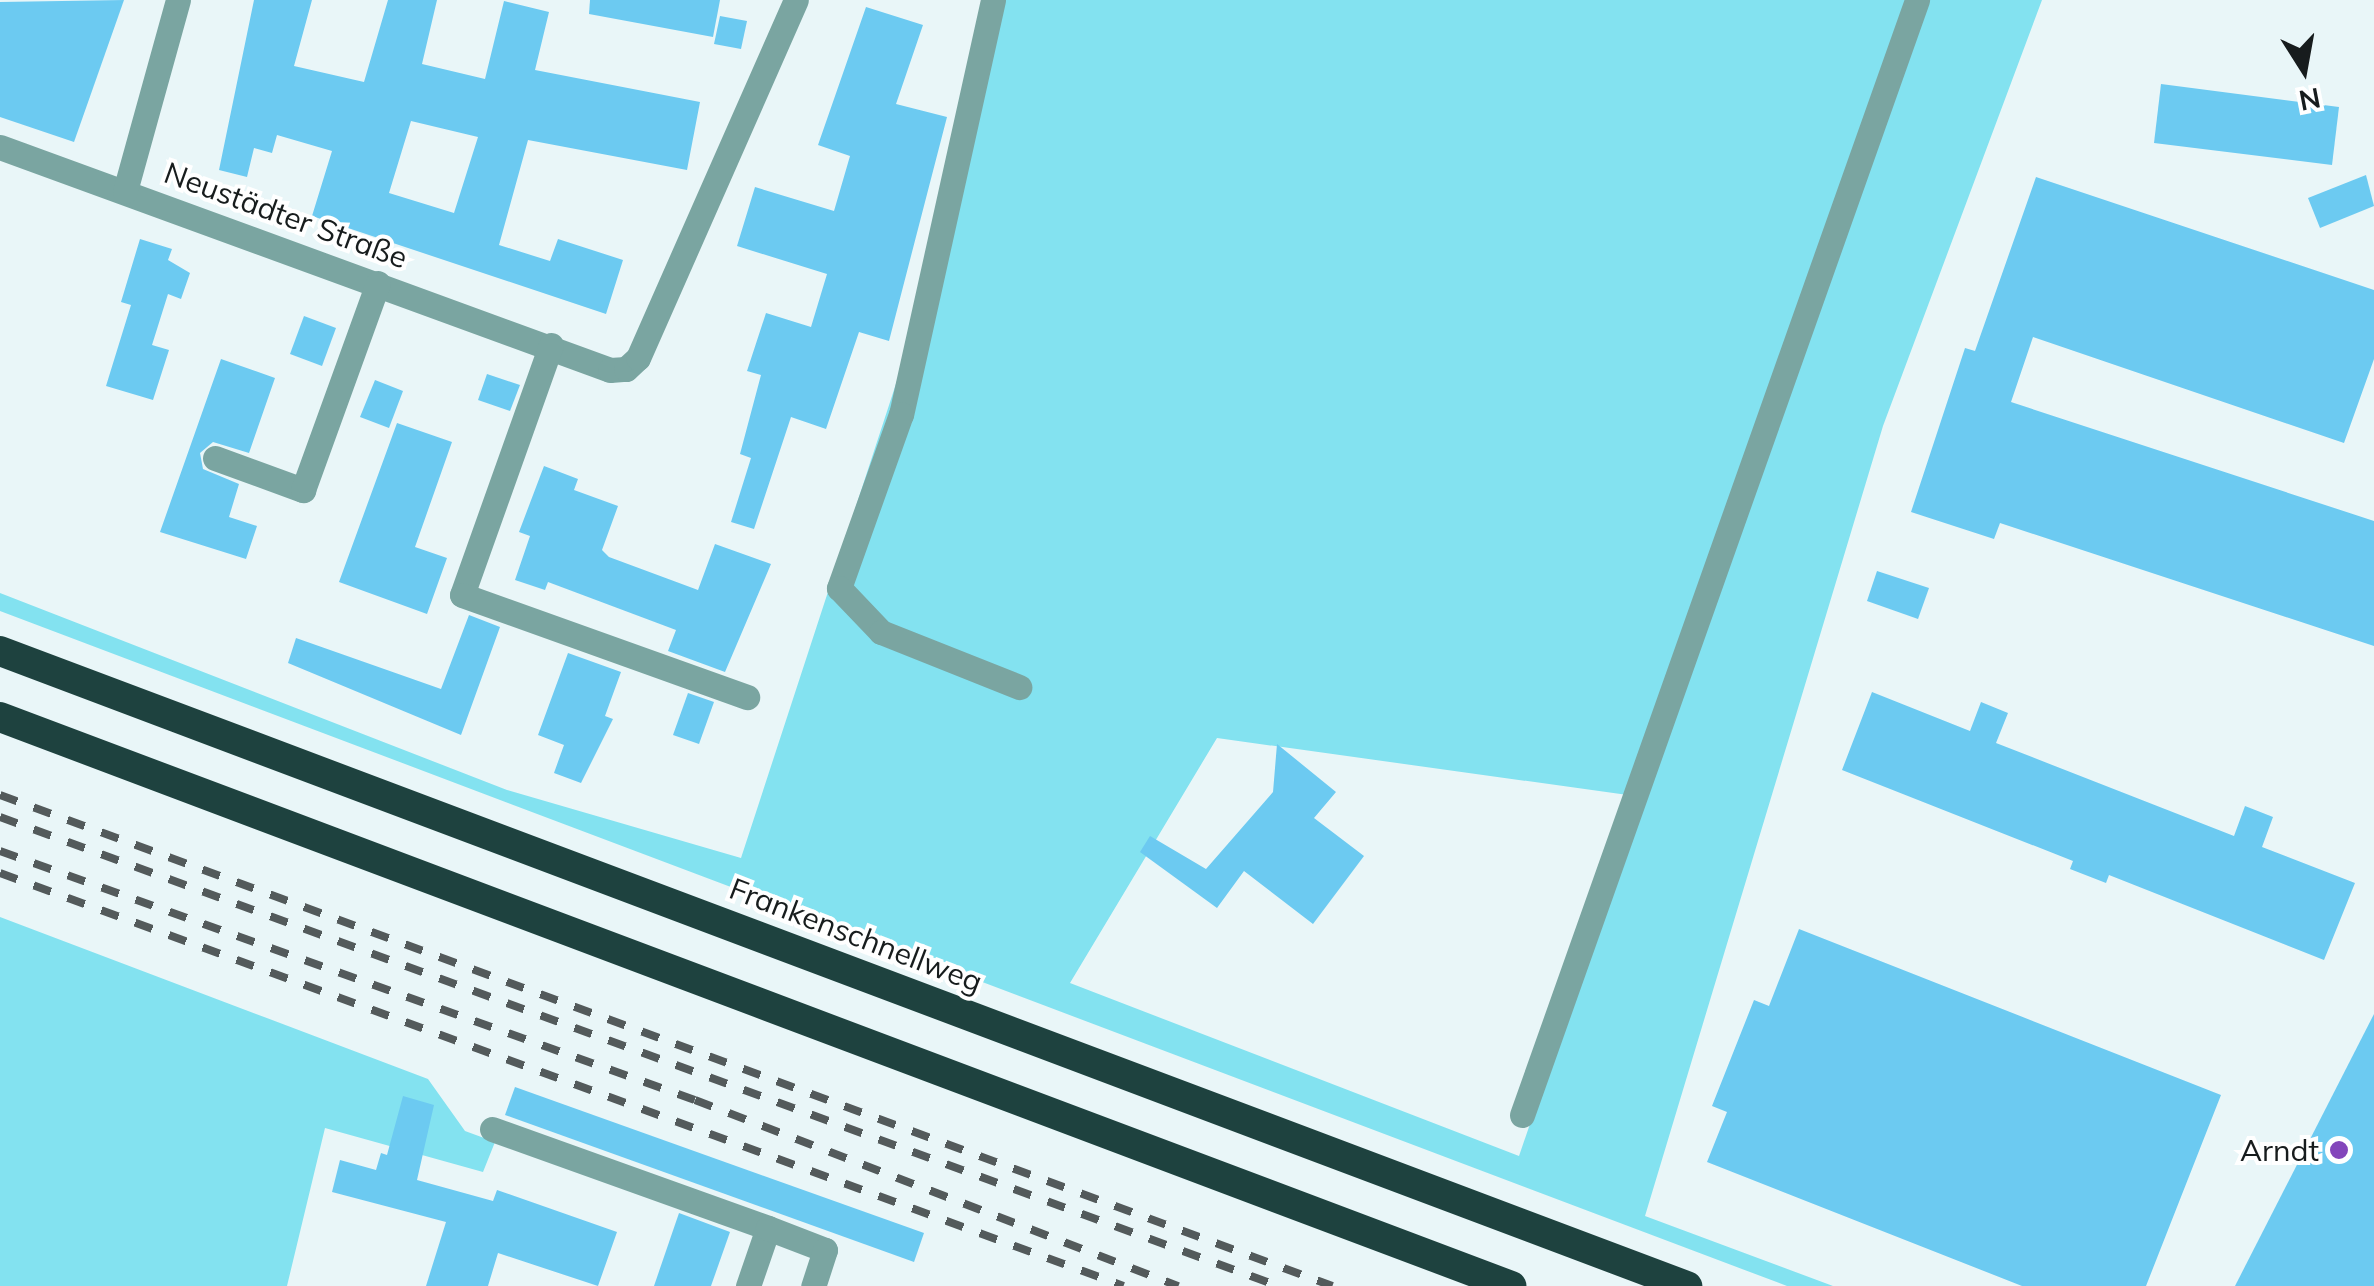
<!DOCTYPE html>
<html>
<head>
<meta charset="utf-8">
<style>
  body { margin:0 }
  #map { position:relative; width:2374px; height:1286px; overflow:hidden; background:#e9f6f8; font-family:Mulish,sans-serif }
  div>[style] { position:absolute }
  .green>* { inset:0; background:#83e2f0 }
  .building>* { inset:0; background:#6ccaf1 }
  .minor>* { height:25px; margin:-12.5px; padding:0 12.5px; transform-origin:12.5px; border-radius:12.5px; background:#7aa5a1 }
  .highway>* { height:30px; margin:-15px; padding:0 15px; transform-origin:15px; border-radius:15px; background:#1e423f }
  .rail>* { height:8px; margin-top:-4px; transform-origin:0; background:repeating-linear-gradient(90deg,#535a5b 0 18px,transparent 0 36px) }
  .dots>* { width:28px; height:28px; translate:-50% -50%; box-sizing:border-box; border:5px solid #fff; border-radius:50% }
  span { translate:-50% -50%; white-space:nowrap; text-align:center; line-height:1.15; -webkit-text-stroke:8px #fff; paint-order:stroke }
  .street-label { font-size:30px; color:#171c1d }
  .poi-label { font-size:30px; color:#171c1d }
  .right { translate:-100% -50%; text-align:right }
  .north { position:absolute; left:2254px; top:20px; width:100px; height:100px; -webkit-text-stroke:8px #fff; paint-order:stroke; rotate:169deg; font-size:28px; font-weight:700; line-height:40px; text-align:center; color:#171c1d }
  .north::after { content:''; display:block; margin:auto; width:35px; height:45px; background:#171c1d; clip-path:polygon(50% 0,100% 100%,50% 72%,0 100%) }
</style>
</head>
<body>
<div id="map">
  <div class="green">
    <div style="clip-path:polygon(evenodd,982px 0,2042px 0,1883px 426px,1645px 1216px,1833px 1286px,1787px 1286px,0 611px,0 593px,507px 790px,741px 858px,909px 344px,982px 0,1217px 738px,1642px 797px,1519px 1156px,1070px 983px,1217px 738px)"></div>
    <div style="clip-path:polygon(0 917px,428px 1079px,465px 1131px,495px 1142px,483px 1172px,325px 1128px,287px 1286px,0 1286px)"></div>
  </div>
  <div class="building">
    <div style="clip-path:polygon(124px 0,74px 142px,0 117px,0 2px)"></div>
    <div style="clip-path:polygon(evenodd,254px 0,312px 0,294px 66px,364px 82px,388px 0,437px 0,422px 64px,485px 79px,504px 1px,549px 12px,535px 70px,700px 102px,687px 170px,528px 140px,499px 245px,550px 261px,558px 239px,623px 260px,606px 314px,312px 216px,332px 151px,277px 135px,272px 153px,254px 148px,247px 177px,219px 170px,254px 0,411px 121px,478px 137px,454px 213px,389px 193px,411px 121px)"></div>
    <div style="clip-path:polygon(590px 0,720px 0,713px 37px,589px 14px)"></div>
    <div style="clip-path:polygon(866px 7px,923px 25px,896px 104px,947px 117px,889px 341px,859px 332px,826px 429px,791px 417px,754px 529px,731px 522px,751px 458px,740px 454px,761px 375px,747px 371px,766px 313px,811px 327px,827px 274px,737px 246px,755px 187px,834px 211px,850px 156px,818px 145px)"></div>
    <div style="clip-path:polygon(720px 16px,747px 21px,741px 49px,714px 44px)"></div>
    <div style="clip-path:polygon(2161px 84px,2339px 107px,2332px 165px,2154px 143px)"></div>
    <div style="clip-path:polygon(2366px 175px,2374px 206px,2320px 228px,2308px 198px)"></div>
    <div style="clip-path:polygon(2036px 177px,2374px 290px,2374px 359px,2344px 443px,2033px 337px,2011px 402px,2374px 521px,2374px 646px,2000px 523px,1994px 539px,1911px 512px,1965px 348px,1975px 351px)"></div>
    <div style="clip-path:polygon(140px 239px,172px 249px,168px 260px,190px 273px,181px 299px,168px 294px,152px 345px,169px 350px,153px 400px,106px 386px,131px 305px,121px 302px)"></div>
    <div style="clip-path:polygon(304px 316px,336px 328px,322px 366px,290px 354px)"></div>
    <div style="clip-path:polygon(221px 359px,275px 378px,249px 453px,213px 442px,200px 453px,203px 469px,239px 484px,229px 517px,257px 526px,246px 559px,160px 532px)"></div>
    <div style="clip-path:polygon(487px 374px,520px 385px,510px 411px,478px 400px)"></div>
    <div style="clip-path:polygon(375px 380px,403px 391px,389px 428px,360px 417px)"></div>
    <div style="clip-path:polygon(397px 423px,452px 442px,415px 547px,447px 558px,427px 614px,339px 582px)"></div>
    <div style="clip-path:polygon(544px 466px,578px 479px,574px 490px,618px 506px,602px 550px,609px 557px,698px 590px,715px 544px,771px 564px,725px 672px,668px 651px,676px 630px,548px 582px,545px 590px,515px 580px,530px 536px,519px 532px)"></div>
    <div style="clip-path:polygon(1877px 571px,1929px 588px,1918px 619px,1867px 601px)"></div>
    <div style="clip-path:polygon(469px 615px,500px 627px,461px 735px,288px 663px,296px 638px,441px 689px)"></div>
    <div style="clip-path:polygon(568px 653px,621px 672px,605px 716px,613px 719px,581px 783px,554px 773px,564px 745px,538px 735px)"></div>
    <div style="clip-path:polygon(1872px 692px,1970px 731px,1981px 702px,2008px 713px,1996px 743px,2234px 836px,2245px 806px,2273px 817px,2262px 847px,2355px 883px,2324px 960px,2109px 875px,2106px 883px,2070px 869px,2073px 861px,1842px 770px)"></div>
    <div style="clip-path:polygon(688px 693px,714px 702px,699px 744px,673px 735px)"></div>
    <div style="clip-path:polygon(1277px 744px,1336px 792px,1314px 818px,1364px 856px,1313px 924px,1244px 871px,1217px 908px,1140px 852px,1150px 836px,1206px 869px,1273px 792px)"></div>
    <div style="clip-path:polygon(1799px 929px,2221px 1095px,2146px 1286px,2022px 1286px,1707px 1162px,1727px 1112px,1712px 1106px,1754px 1000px,1769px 1006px)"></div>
    <div style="clip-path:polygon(2374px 1014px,2374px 1286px,2235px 1286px)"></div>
    <div style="clip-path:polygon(515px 1087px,924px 1233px,914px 1262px,505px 1115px)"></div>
    <div style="clip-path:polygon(403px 1096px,434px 1105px,417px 1180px,493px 1201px,497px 1190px,617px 1232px,598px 1286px,498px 1253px,488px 1286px,426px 1286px,446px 1222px,332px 1192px,340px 1160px,376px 1170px,381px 1153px,387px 1155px)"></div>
    <div style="clip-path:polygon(679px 1213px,730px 1232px,711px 1286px,654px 1286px)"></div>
  </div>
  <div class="minor">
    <div style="left:993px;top:0;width:424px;rotate:102.5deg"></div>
    <div style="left:901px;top:414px;width:185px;rotate:109.6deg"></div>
    <div style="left:839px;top:588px;width:61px;rotate:46.3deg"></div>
    <div style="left:881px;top:632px;width:149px;rotate:21.7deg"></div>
    <div style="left:0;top:147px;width:649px;rotate:20.08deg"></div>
    <div style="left:610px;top:370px;width:16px;rotate:-4deg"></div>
    <div style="left:626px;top:369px;width:16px;rotate:-43deg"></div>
    <div style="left:638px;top:358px;width:391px;rotate:-66.2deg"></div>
    <div style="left:125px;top:191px;width:198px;rotate:-74.5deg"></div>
    <div style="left:551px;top:345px;width:265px;rotate:109.6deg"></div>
    <div style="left:462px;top:595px;width:303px;rotate:19.7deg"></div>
    <div style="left:215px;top:458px;width:94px;rotate:20deg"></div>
    <div style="left:303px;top:490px;width:220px;rotate:-70.1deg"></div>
    <div style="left:1522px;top:1115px;width:1183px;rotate:-70.49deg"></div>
    <div style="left:492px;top:1129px;width:293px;rotate:19.7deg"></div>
    <div style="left:748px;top:1286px;width:61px;rotate:-71deg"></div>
    <div style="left:768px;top:1228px;width:61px;rotate:21.1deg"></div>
    <div style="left:825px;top:1250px;width:38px;rotate:108deg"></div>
  </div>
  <div class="highway">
    <div style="left:0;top:651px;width:1803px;rotate:20.63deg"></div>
    <div style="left:0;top:717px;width:1615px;rotate:20.63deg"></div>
  </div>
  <div class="rail">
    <div style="left:0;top:795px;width:1420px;rotate:20.23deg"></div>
    <div style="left:0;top:817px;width:1361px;rotate:20.15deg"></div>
    <div style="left:0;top:851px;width:738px;rotate:19.71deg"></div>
    <div style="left:695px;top:1100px;width:518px;rotate:21.06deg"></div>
    <div style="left:0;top:873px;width:1197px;rotate:20.18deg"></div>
  </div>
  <div class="dots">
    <div style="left:2339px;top:1150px;background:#8346bb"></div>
  </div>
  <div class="street-label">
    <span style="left:286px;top:215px;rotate:20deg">Neustädter Straße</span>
    <span style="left:856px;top:935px;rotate:21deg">Frankenschnellweg</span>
  </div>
  <div class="poi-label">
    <span class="right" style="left:2319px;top:1150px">Arndt</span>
  </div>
  <div class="north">N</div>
</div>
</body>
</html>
